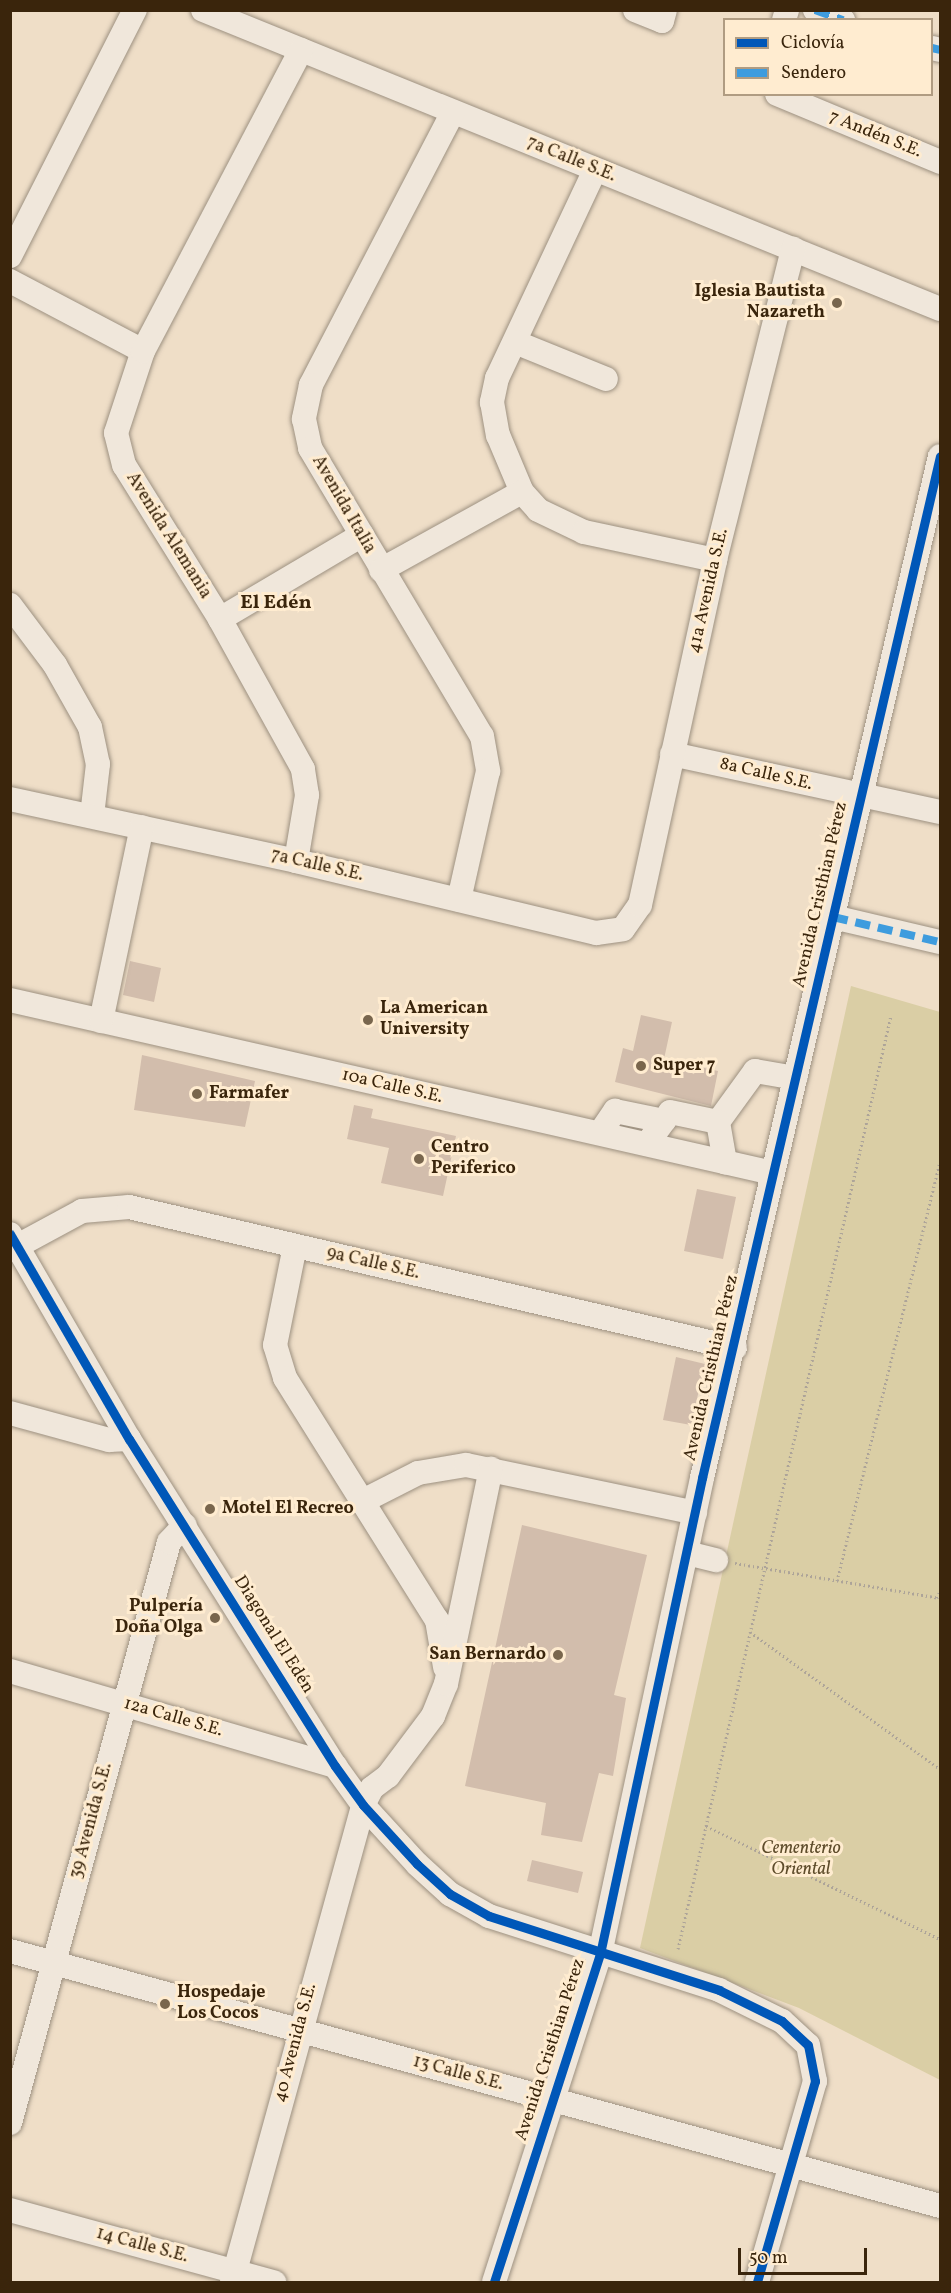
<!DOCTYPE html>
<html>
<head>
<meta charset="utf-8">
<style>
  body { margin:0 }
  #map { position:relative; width:951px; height:2293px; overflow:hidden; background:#efdec7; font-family:Vollkorn,serif }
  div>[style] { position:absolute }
  .green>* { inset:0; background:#dacea5 }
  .building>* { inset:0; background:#d2bdac }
  .path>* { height:3px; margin-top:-1.5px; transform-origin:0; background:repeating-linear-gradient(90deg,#ada499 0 1.5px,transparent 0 4.5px) }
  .roads { filter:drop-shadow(0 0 2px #9d9181) drop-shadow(0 0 2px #9d9181) }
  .minor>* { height:24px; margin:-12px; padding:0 12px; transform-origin:12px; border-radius:12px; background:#f0e7db }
  .quiet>* { height:8px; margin-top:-4px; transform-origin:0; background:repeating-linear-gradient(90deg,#3e9cde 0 15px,transparent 0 23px) }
  .cycleway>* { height:9px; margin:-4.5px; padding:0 4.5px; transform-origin:4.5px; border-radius:4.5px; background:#0057b8 }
  .dots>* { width:16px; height:16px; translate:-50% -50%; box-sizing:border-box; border:3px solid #ffecd0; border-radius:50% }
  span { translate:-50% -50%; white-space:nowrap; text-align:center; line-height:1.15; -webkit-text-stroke:6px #ffecd0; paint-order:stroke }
  .street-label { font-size:18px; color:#3a250c }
  .poi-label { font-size:18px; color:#3a250c; font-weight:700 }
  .right { translate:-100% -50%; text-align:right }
  .left { translate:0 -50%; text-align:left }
  .park-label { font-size:18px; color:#5e4c2b; font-style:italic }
  .neighbourhood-label { font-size:20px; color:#3a250c; font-weight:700 }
  .frame { position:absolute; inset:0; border:12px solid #3a250c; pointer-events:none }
  .legend { position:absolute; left:723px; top:18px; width:210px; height:78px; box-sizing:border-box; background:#ffecd0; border:2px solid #b09c82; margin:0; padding:8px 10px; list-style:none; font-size:18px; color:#3a250c }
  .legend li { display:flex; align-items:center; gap:12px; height:30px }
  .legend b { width:30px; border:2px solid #b09c82 }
  .scale { position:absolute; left:738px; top:2248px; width:129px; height:27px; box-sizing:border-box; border:3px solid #3a250c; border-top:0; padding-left:8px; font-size:18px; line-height:21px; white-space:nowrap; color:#3a250c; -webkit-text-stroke:4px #ffecd0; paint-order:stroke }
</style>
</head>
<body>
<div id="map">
  <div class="green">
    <div style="clip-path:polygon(851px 986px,940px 1012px,940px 2080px,799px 2008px,640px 1948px)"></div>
  </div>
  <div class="building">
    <div style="clip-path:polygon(130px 961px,161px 968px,154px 1002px,123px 995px)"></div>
    <div style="clip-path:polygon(641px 1015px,672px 1022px,664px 1059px,718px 1071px,711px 1106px,615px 1082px,623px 1048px,633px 1051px)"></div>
    <div style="clip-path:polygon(142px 1055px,255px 1081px,245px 1127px,134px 1110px)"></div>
    <div style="clip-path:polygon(354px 1105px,373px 1109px,371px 1118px,456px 1136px,443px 1196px,381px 1183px,389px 1148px,347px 1139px)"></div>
    <div style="clip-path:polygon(697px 1189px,736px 1197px,723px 1259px,684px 1251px)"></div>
    <div style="clip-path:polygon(676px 1357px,705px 1364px,691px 1425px,663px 1420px)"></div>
    <div style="clip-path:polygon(522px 1525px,647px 1555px,614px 1695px,626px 1698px,613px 1776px,599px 1773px,582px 1842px,541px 1835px,546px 1803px,465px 1786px)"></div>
    <div style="clip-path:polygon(532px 1860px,583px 1872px,578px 1893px,527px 1881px)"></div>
  </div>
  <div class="path">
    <div style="left:735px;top:1563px;width:208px;rotate:9.7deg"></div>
    <div style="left:837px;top:1581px;width:431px;rotate:-76.2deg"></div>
    <div style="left:937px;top:1598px;width:8px;rotate:-67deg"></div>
    <div style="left:750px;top:1632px;width:234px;rotate:35.8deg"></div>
    <div style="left:706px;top:1826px;width:260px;rotate:25.8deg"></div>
    <div style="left:678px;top:1949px;width:958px;rotate:-77.15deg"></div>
  </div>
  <div class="roads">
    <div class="minor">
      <div style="left:203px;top:10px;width:795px;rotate:22.08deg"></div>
      <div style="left:635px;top:10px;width:29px;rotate:22deg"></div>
      <div style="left:662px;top:21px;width:11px;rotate:-75deg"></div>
      <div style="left:815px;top:10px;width:30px;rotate:20deg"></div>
      <div style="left:784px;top:20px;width:10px;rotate:-73deg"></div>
      <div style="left:932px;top:48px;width:8px;rotate:14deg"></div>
      <div style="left:777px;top:94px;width:177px;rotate:22.6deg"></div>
      <div style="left:453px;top:112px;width:308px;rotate:117.5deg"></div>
      <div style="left:311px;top:385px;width:35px;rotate:102deg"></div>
      <div style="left:304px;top:419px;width:30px;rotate:78deg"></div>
      <div style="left:310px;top:448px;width:335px;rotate:59.2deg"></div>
      <div style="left:482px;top:736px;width:36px;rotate:80deg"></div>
      <div style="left:488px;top:771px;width:132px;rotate:102.7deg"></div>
      <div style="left:595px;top:170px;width:230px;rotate:115.2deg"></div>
      <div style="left:497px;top:378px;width:25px;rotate:102deg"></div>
      <div style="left:492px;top:402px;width:34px;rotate:80deg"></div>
      <div style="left:498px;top:435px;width:62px;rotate:67.2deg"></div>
      <div style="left:522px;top:492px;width:24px;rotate:48deg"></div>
      <div style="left:538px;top:510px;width:51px;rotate:25.6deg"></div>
      <div style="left:584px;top:532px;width:134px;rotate:12.1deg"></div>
      <div style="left:10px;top:256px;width:276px;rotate:-63.1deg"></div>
      <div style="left:10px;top:281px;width:150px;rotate:27.8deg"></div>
      <div style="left:515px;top:342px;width:98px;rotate:22.1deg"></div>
      <div style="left:381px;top:570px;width:161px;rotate:-29deg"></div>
      <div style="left:10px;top:605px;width:75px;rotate:53.1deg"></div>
      <div style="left:55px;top:665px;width:71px;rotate:60.6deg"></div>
      <div style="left:90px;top:727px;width:38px;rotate:78deg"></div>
      <div style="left:98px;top:764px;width:52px;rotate:96.6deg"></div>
      <div style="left:220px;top:619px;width:165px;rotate:-30.6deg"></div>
      <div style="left:672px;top:754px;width:274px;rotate:12.2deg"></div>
      <div style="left:10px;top:799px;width:293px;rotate:12.2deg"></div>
      <div style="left:296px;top:861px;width:309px;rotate:13.5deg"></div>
      <div style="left:596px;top:933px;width:27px;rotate:-8deg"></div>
      <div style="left:623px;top:929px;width:29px;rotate:-55deg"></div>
      <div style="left:640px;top:905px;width:353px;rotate:-77.7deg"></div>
      <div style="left:715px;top:560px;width:321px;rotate:-75.9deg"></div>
      <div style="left:296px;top:861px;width:67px;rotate:-80.5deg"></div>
      <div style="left:307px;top:795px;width:26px;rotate:-99deg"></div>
      <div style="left:303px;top:769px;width:171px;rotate:-119deg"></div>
      <div style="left:220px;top:619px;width:181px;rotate:-121.9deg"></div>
      <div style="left:124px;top:465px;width:33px;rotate:-104deg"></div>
      <div style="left:116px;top:433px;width:86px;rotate:-71.8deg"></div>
      <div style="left:143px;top:351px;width:340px;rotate:-62.3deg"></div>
      <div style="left:833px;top:917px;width:110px;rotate:13.2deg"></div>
      <div style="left:10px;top:1000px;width:782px;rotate:12.78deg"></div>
      <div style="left:101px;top:1021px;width:198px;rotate:-78.1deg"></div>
      <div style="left:718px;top:1122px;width:63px;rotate:-54deg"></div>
      <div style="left:755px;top:1071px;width:41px;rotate:9.9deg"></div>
      <div style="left:600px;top:1133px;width:27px;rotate:-56deg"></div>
      <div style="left:615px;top:1111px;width:50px;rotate:11.5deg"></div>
      <div style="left:647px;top:1144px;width:39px;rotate:-54deg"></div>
      <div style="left:670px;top:1112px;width:49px;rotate:11.8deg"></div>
      <div style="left:718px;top:1122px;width:41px;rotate:80.1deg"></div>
      <div style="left:10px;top:1234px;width:237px;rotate:59.9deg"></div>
      <div style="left:129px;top:1439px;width:386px;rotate:57.8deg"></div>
      <div style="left:335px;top:1766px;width:48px;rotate:54.3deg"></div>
      <div style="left:363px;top:1805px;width:80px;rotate:47.5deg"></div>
      <div style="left:417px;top:1864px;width:45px;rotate:42.3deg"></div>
      <div style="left:450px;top:1894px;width:45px;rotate:29.4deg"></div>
      <div style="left:489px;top:1916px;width:242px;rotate:17.8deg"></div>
      <div style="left:719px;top:1990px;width:70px;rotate:26.2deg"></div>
      <div style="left:782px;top:2021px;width:35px;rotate:43deg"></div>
      <div style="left:808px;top:2045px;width:37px;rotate:79deg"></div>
      <div style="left:815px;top:2081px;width:209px;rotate:106.1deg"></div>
      <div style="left:295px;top:1246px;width:101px;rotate:101.4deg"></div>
      <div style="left:275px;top:1345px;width:34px;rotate:73deg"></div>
      <div style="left:285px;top:1378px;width:286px;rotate:57.9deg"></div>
      <div style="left:437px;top:1620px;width:48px;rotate:80.3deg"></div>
      <div style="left:10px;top:1250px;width:82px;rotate:-28.4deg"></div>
      <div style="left:82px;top:1211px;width:47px;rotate:-4.9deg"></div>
      <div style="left:129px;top:1207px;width:622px;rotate:13.1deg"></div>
      <div style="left:10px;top:1413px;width:103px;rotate:15.3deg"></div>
      <div style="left:109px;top:1440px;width:20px;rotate:-3deg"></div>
      <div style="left:361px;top:1502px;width:64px;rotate:-27deg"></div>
      <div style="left:418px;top:1473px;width:49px;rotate:-9.5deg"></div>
      <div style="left:466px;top:1465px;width:234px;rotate:11.8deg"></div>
      <div style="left:687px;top:1553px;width:30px;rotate:14deg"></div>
      <div style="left:10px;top:1671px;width:339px;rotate:16.3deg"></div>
      <div style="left:10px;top:1951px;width:964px;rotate:15.33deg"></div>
      <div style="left:10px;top:2123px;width:602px;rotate:-74.69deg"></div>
      <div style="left:169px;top:1542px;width:23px;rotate:-47deg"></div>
      <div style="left:10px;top:2210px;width:274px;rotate:15.3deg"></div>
      <div style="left:232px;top:2282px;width:495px;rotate:-74.6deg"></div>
      <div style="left:363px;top:1805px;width:19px;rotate:-62deg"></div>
      <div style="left:372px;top:1788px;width:20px;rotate:-37deg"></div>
      <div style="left:388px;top:1776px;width:75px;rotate:-53.1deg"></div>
      <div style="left:433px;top:1716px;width:35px;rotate:-68deg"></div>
      <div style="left:446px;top:1684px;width:220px;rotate:-78.2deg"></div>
      <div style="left:494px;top:2282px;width:345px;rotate:-72.1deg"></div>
      <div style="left:600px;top:1954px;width:487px;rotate:-77.9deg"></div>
      <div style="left:702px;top:1478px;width:1049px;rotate:-76.89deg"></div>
    </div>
  </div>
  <div class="quiet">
    <div style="left:815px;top:10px;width:30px;rotate:20deg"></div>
    <div style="left:932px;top:48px;width:8px;rotate:14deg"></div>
    <div style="left:833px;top:917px;width:110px;rotate:13.2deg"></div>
  </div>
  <div class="cycleway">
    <div style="left:10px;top:1234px;width:237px;rotate:59.9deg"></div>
    <div style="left:129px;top:1439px;width:386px;rotate:57.8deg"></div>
    <div style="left:335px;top:1766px;width:48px;rotate:54.3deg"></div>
    <div style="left:363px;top:1805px;width:80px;rotate:47.5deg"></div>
    <div style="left:417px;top:1864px;width:45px;rotate:42.3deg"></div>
    <div style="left:450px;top:1894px;width:45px;rotate:29.4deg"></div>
    <div style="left:489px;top:1916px;width:242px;rotate:17.8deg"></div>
    <div style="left:719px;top:1990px;width:70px;rotate:26.2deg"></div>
    <div style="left:782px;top:2021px;width:35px;rotate:43deg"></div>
    <div style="left:808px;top:2045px;width:37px;rotate:79deg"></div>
    <div style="left:815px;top:2081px;width:209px;rotate:106.1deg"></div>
    <div style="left:494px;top:2282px;width:345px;rotate:-72.1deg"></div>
    <div style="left:600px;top:1954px;width:487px;rotate:-77.9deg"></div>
    <div style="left:702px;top:1478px;width:1049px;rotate:-76.89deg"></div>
  </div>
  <div class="dots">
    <div style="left:837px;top:303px;background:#79664d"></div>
    <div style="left:368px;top:1020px;background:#79664d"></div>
    <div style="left:641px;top:1066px;background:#79664d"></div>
    <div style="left:197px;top:1094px;background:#79664d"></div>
    <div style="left:419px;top:1159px;background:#79664d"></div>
    <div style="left:210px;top:1509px;background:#79664d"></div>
    <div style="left:215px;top:1618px;background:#79664d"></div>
    <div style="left:558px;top:1655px;background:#79664d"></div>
    <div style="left:165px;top:2004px;background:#79664d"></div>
  </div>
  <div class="street-label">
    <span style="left:875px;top:135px;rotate:22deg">7 Andén S.E.</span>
    <span style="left:571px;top:160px;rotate:22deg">7a Calle S.E.</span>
    <span style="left:343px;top:505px;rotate:60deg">Avenida Italia</span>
    <span style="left:168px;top:536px;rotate:58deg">Avenida Alemania</span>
    <span style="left:709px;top:591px;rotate:-77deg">41a Avenida S.E.</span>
    <span style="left:766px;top:775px;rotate:13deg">8a Calle S.E.</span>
    <span style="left:317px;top:866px;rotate:13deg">7a Calle S.E.</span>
    <span style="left:821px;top:895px;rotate:-77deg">Avenida Cristhian Pérez</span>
    <span style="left:392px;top:1087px;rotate:13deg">10a Calle S.E.</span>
    <span style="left:373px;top:1264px;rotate:13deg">9a Calle S.E.</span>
    <span style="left:712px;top:1368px;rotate:-77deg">Avenida Cristhian Pérez</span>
    <span style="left:273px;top:1635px;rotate:58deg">Diagonal El Edén</span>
    <span style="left:173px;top:1718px;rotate:16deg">12a Calle S.E.</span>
    <span style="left:92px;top:1821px;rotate:-75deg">39 Avenida S.E.</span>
    <span style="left:296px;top:2043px;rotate:-75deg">40 Avenida S.E.</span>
    <span style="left:551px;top:2050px;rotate:-72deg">Avenida Cristhian Pérez</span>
    <span style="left:458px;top:2074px;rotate:15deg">13 Calle S.E.</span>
    <span style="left:142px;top:2246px;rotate:15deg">14 Calle S.E.</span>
  </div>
  <div class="poi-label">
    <span class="right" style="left:825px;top:303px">Iglesia Bautista<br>Nazareth</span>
    <span class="left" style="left:380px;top:1020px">La American<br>University</span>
    <span class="left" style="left:653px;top:1066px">Super 7</span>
    <span class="left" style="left:209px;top:1094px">Farmafer</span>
    <span class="left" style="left:431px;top:1159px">Centro<br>Periferico</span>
    <span class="left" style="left:222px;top:1509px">Motel El Recreo</span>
    <span class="right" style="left:203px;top:1618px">Pulpería<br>Doña Olga</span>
    <span class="right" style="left:546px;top:1655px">San Bernardo</span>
    <span class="left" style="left:177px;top:2004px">Hospedaje<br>Los Cocos</span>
  </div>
  <div class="park-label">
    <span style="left:801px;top:1860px">Cementerio<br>Oriental</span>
  </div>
  <div class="neighbourhood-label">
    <span style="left:276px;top:603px">El Edén</span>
  </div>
  <div class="frame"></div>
  <ul class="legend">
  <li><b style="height:8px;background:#0057b8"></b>Ciclovía</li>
  <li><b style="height:8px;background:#3e9cde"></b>Sendero</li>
  </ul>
  <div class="scale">50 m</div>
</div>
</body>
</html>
